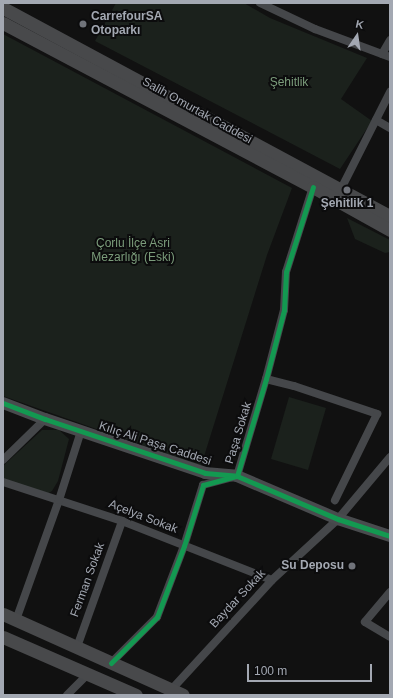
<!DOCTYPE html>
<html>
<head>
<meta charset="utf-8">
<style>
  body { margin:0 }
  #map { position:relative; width:393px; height:698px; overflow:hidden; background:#111; font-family:Arial,sans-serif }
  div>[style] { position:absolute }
  .green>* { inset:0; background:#1b211c }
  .street>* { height:8px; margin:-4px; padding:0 4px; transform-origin:4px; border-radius:4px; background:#45474a }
  .secondary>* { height:12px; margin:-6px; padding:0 6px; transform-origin:6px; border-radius:6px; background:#494b4e }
  .primary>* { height:13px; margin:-6.5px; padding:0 6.5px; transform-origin:6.5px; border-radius:6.5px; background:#48494b }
  .cycleway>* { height:5px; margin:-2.5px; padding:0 2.5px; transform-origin:2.5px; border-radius:2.5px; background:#139951 }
  .dots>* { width:11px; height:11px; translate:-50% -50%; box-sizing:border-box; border:2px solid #0c0c0d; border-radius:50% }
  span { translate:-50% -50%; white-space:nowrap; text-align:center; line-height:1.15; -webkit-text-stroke:4px #0c0c0d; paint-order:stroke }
  .poi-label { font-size:12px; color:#a3a8b2; font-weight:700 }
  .left { translate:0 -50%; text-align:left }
  .right { translate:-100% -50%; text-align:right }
  .park-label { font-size:12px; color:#7b9c7b }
  .street-label { font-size:12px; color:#a3a8b2 }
  .frame { position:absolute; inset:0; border:4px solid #a3a8b2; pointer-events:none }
  .north { position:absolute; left:337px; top:16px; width:40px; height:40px; -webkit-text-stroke:3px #0c0c0d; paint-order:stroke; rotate:13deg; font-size:11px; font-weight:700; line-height:16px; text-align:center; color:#a3a8b2 }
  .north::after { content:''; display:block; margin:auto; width:14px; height:18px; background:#a3a8b2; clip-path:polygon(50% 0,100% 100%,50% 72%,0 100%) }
  .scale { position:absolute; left:247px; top:664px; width:125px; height:18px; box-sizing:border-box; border:2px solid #a3a8b2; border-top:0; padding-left:5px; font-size:12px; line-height:14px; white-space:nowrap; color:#a3a8b2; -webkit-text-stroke:3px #0c0c0d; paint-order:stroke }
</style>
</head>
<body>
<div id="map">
  <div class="green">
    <div style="clip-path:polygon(116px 3px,244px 3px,270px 18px,367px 58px,341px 99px,372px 121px,340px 169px,95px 41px)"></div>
    <div style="clip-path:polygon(3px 34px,292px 188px,267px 255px,201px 466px,3px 396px)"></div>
    <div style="clip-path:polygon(347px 218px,390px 240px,390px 252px,385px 253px,355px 239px)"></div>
    <div style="clip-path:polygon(289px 397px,326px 408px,308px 470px,271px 459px)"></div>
    <div style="clip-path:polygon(42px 430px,59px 430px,69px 439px,58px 481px,52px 491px,47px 494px,3px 480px,3px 466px)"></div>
  </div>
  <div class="street">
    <div style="left:260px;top:3px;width:61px;rotate:25.3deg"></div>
    <div style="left:315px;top:29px;width:80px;rotate:20.5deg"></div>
    <div style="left:382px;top:54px;width:16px;rotate:-60deg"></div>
    <div style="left:376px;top:120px;width:16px;rotate:30deg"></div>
    <div style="left:341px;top:189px;width:109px;rotate:-63.2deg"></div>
    <div style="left:266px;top:379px;width:29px;rotate:14deg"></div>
    <div style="left:294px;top:386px;width:88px;rotate:18.6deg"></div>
    <div style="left:377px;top:414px;width:96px;rotate:116deg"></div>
    <div style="left:3px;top:460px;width:59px;rotate:-44.3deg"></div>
    <div style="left:3px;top:482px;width:125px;rotate:18.1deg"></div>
    <div style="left:122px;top:521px;width:161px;rotate:21.5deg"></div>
    <div style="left:390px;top:592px;width:39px;rotate:130deg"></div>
    <div style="left:365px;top:622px;width:29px;rotate:31deg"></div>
    <div style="left:16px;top:620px;width:127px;rotate:-70.3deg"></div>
    <div style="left:59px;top:500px;width:72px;rotate:-72.3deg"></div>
    <div style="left:77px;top:647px;width:134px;rotate:-70.3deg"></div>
    <div style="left:111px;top:663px;width:65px;rotate:-45deg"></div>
    <div style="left:157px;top:617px;width:76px;rotate:-69.2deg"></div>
    <div style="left:184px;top:546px;width:64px;rotate:-72.7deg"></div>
    <div style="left:203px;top:485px;width:35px;rotate:-15deg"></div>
    <div style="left:237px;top:476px;width:101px;rotate:-73.4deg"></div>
    <div style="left:266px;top:379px;width:71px;rotate:-75.4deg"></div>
    <div style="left:284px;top:310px;width:38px;rotate:-87deg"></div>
    <div style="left:286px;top:272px;width:89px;rotate:-72.4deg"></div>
    <div style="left:171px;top:690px;width:149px;rotate:-47.4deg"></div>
    <div style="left:272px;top:580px;width:90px;rotate:-42.7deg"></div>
    <div style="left:338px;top:519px;width:81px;rotate:-50deg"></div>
    <div style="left:67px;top:695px;width:30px;rotate:-45deg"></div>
  </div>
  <div class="secondary">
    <div style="left:3px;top:403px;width:45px;rotate:20.9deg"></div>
    <div style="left:45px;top:419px;width:169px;rotate:18.6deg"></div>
    <div style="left:205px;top:473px;width:32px;rotate:5deg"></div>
    <div style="left:237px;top:476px;width:110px;rotate:23.1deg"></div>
    <div style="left:338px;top:519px;width:55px;rotate:18.1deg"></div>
  </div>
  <div class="primary">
    <div style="left:3px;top:8px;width:439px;rotate:28.3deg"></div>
    <div style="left:3px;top:23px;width:351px;rotate:27.9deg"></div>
    <div style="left:313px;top:187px;width:88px;rotate:29.2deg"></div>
    <div style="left:3px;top:614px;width:197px;rotate:24.2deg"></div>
    <div style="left:3px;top:637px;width:145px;rotate:23.6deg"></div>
  </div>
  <div class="cycleway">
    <div style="left:3px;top:403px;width:45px;rotate:20.9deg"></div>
    <div style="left:45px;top:419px;width:169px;rotate:18.6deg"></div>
    <div style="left:205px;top:473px;width:32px;rotate:5deg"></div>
    <div style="left:237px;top:476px;width:110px;rotate:23.1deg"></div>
    <div style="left:338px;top:519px;width:55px;rotate:18.1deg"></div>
    <div style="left:111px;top:663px;width:65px;rotate:-45deg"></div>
    <div style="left:157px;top:617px;width:76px;rotate:-69.2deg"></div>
    <div style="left:184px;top:546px;width:64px;rotate:-72.7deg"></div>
    <div style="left:203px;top:485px;width:35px;rotate:-15deg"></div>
    <div style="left:237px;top:476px;width:101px;rotate:-73.4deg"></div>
    <div style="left:266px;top:379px;width:71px;rotate:-75.4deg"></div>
    <div style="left:284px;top:310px;width:38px;rotate:-87deg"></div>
    <div style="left:286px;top:272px;width:89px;rotate:-72.4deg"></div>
  </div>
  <div class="dots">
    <div style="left:83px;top:24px;background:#70737a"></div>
    <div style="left:347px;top:190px;background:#70737a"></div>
    <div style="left:352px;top:566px;background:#70737a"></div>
  </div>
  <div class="poi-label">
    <span class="left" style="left:91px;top:24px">CarrefourSA<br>Otoparkı</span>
    <span style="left:347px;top:204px">Şehitlik 1</span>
    <span class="right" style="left:344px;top:566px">Su Deposu</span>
  </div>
  <div class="park-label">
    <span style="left:289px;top:83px">Şehitlik</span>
    <span style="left:133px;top:251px">Çorlu İlçe Asri<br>Mezarlığı (Eski)</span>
  </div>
  <div class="street-label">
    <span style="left:197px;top:111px;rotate:29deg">Salih Omurtak Caddesi</span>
    <span style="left:239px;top:433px;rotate:-73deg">Paşa Sokak</span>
    <span style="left:155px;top:444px;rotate:18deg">Kılıç Ali Paşa Caddesi</span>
    <span style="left:143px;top:517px;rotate:21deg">Açelya Sokak</span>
    <span style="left:88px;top:580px;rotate:-70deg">Ferman Sokak</span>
    <span style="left:238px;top:599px;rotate:-47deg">Baydar Sokak</span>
  </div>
  <div class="frame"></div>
  <div class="north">K</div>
  <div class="scale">100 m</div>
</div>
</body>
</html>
